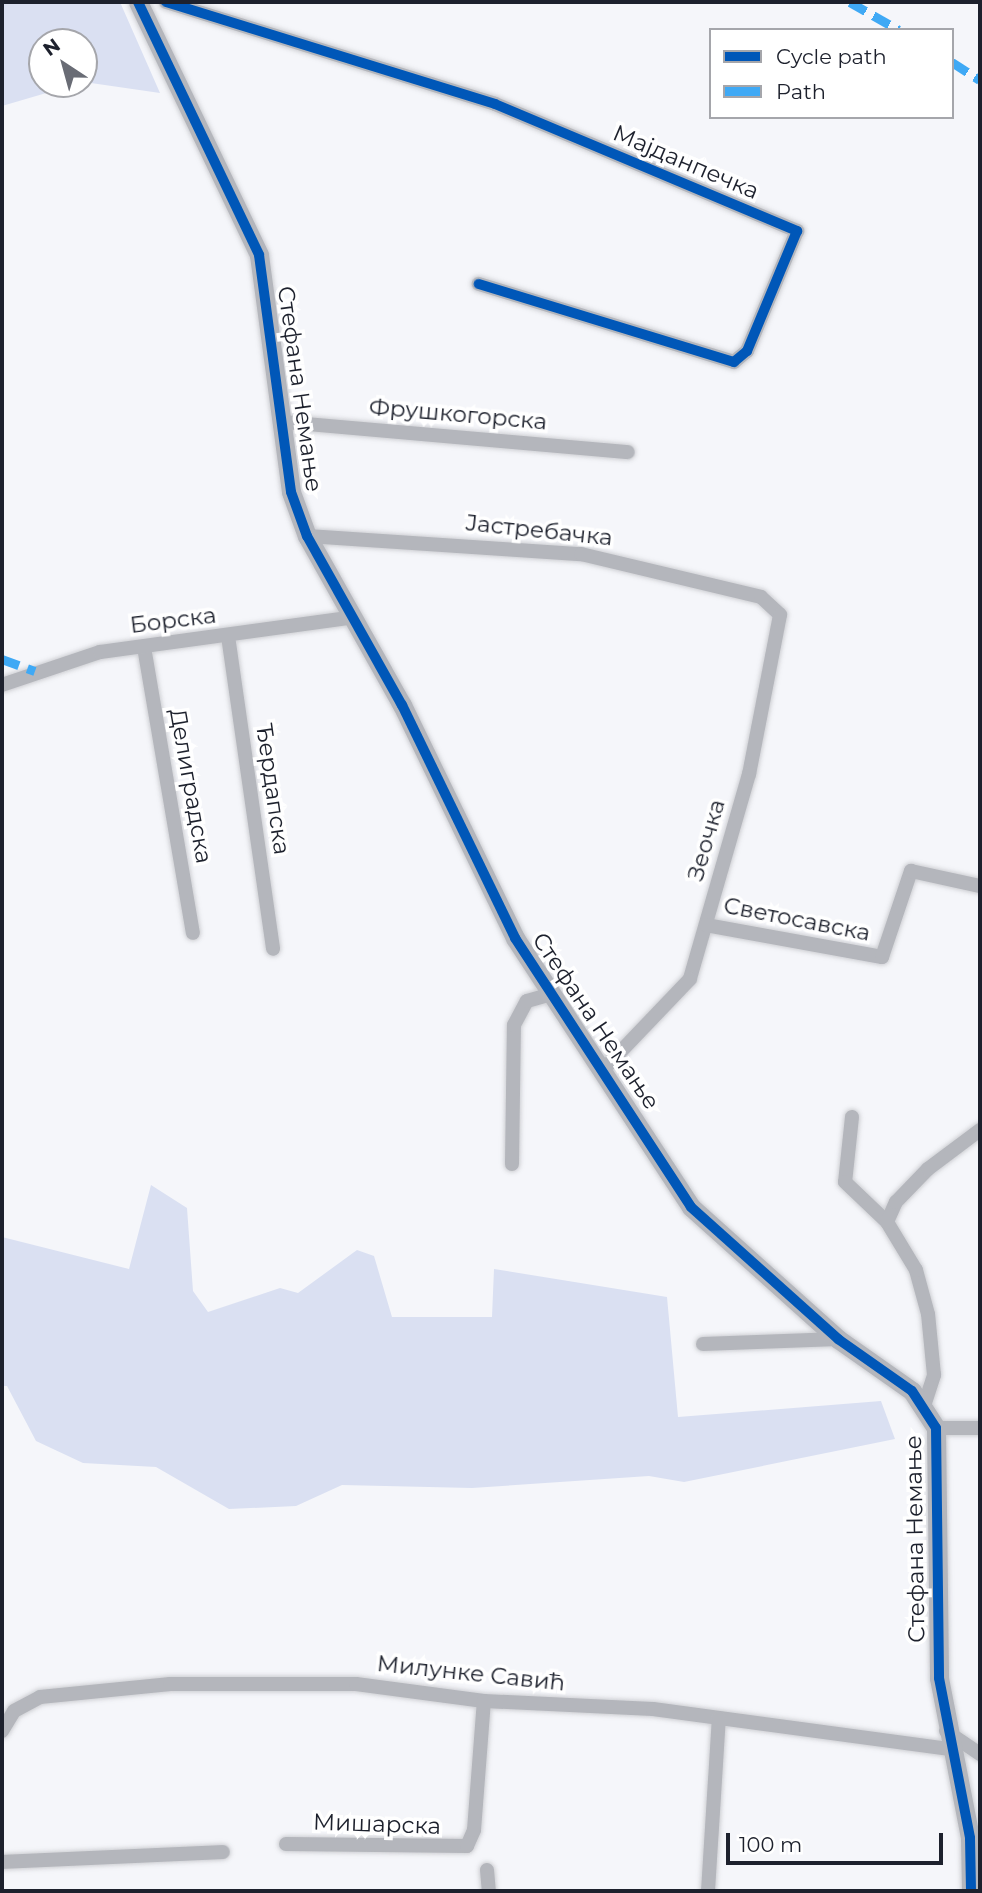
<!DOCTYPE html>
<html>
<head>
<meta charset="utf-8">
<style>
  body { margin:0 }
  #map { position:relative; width:982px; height:1893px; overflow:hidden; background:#f5f6fa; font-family:Montserrat,sans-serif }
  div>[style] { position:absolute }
  .green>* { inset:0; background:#dae0f2 }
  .roads { filter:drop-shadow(0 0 2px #cfd0d4) drop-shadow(0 0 2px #cfd0d4) }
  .minor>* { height:14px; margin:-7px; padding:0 7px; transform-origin:7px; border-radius:7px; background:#b4b6bc }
  .tertiary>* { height:19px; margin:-9.5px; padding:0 9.5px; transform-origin:9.5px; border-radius:9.5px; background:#b4b6bc }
  .quiet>* { height:9px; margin-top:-4.5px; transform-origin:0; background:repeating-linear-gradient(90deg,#3fa9f5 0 18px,transparent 0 27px) }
  .cycleway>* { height:10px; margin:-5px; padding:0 5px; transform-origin:5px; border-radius:5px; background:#0057b8 }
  span { translate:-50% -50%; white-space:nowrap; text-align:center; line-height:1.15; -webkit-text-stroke:7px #fff; paint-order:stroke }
  .street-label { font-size:23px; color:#1d212d }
  .frame { position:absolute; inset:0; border:4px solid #1d212d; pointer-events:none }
  .legend { position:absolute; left:709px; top:28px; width:245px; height:91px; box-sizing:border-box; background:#fff; border:2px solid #a5a6ab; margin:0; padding:9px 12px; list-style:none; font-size:21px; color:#1d212d }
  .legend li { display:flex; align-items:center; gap:14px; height:35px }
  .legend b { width:35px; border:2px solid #a5a6ab }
  .north { position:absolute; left:28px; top:28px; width:70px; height:70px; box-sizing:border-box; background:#fff; border:2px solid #a5a6ab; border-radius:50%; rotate:324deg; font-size:19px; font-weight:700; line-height:28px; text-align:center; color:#1d212d }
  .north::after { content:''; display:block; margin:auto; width:24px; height:32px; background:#696c75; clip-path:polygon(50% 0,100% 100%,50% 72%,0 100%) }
  .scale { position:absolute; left:726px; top:1833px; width:217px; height:32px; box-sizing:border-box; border:4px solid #1d212d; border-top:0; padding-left:9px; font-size:21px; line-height:24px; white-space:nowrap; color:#1d212d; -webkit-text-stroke:5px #fff; paint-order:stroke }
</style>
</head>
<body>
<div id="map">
  <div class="green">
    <div style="clip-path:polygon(2px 2px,120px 2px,160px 93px,84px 82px,84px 42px,42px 42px,42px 84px,77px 84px,2px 106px)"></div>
    <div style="clip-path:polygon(151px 1185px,187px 1208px,193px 1291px,208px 1312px,280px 1288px,298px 1293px,357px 1250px,374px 1256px,392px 1317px,492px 1317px,494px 1269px,667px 1297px,678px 1417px,881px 1401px,895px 1439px,684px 1482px,649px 1476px,472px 1488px,342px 1485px,296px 1506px,229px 1509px,156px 1467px,83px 1463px,36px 1441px,7px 1386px,2px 1386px,2px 1237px,129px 1269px)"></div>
  </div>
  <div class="roads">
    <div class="minor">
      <div style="left:166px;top:2px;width:344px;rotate:17.2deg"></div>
      <div style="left:495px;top:104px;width:328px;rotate:22.8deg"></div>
      <div style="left:797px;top:231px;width:130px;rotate:112.6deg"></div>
      <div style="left:747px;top:351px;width:17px;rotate:140deg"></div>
      <div style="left:734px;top:362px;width:267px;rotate:-163deg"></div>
      <div style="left:284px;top:422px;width:345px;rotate:5deg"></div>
      <div style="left:307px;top:536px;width:275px;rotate:3.8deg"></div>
      <div style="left:581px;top:554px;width:185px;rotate:13.4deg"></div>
      <div style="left:761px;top:597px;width:26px;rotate:43deg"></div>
      <div style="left:780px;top:615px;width:162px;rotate:101deg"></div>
      <div style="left:749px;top:774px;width:213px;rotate:106.1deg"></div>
      <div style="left:690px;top:979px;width:126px;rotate:133.7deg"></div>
      <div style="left:228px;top:636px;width:316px;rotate:81.8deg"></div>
      <div style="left:144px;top:647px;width:290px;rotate:80.3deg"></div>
      <div style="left:2px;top:685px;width:103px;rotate:-18.6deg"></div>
      <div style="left:100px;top:652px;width:256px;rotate:-7.8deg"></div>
      <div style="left:706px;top:925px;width:179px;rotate:10.3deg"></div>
      <div style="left:882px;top:957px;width:91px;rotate:-71.4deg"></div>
      <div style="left:911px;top:871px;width:71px;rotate:12.3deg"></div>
      <div style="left:852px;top:1117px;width:65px;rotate:96.1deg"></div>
      <div style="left:845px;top:1182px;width:58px;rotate:43.6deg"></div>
      <div style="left:512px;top:1164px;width:139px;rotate:-89.2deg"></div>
      <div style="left:514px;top:1025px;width:27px;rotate:-62deg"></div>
      <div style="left:527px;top:1001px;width:22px;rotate:-16deg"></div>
      <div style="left:703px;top:1344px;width:135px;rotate:-2.1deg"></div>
      <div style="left:924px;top:1406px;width:33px;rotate:-72deg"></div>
      <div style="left:934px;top:1375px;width:61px;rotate:-95.6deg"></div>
      <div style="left:928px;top:1314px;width:46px;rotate:-105.3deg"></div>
      <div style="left:916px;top:1270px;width:56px;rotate:-121.1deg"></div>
      <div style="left:887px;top:1222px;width:22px;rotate:-66deg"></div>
      <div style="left:896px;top:1202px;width:46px;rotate:-45.9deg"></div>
      <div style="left:928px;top:1169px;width:65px;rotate:-36.9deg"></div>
      <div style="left:936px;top:1428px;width:44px"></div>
      <div style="left:2px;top:1731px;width:23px;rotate:-59deg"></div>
      <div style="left:14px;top:1711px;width:30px;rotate:-28deg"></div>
      <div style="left:40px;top:1697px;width:131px;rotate:-5.7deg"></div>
      <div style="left:170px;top:1684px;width:186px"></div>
      <div style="left:356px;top:1684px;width:129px;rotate:7.6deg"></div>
      <div style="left:484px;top:1701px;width:169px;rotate:2.7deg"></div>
      <div style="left:653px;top:1709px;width:298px;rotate:7.7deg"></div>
      <div style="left:946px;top:1731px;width:41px;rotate:34.1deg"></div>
      <div style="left:286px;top:1844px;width:181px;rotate:0.6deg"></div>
      <div style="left:467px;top:1846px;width:17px;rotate:-66deg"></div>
      <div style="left:474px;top:1830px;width:129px;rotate:-85.6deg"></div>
      <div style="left:2px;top:1862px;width:221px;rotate:-2.6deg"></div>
      <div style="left:487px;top:1870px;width:21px;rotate:85deg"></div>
      <div style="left:708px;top:1891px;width:173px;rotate:-86.4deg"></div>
    </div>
    <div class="tertiary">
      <div style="left:138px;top:2px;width:280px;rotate:64.4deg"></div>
      <div style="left:259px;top:255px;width:239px;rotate:82.3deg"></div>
      <div style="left:291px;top:492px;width:47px;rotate:70deg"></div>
      <div style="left:307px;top:536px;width:194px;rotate:60.7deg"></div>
      <div style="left:402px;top:705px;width:259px;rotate:64.1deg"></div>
      <div style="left:515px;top:938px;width:321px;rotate:56.8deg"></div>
      <div style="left:691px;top:1207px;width:198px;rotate:41.9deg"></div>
      <div style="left:838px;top:1339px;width:90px;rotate:35.1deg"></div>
      <div style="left:912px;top:1391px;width:44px;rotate:57deg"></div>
      <div style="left:936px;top:1428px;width:250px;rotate:89.3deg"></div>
      <div style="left:939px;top:1678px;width:163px;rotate:79deg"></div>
      <div style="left:970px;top:1838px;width:53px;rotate:88.9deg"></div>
    </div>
  </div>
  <div class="quiet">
    <div style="left:850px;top:2px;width:56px;rotate:29.7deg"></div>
    <div style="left:952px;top:62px;width:33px;rotate:33deg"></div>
    <div style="left:2px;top:659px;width:35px;rotate:20deg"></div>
  </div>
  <div class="cycleway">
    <div style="left:138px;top:2px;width:280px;rotate:64.4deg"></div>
    <div style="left:259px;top:255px;width:239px;rotate:82.3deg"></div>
    <div style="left:291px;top:492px;width:47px;rotate:70deg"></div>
    <div style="left:307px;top:536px;width:194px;rotate:60.7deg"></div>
    <div style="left:402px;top:705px;width:259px;rotate:64.1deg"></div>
    <div style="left:515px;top:938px;width:321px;rotate:56.8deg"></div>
    <div style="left:691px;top:1207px;width:198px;rotate:41.9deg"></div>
    <div style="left:838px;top:1339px;width:90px;rotate:35.1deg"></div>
    <div style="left:912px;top:1391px;width:44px;rotate:57deg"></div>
    <div style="left:936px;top:1428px;width:250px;rotate:89.3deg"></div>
    <div style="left:939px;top:1678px;width:163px;rotate:79deg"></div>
    <div style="left:970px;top:1838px;width:53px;rotate:88.9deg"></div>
    <div style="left:166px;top:2px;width:344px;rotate:17.2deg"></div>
    <div style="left:495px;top:104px;width:328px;rotate:22.8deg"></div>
    <div style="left:797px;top:231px;width:130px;rotate:112.6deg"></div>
    <div style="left:747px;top:351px;width:17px;rotate:140deg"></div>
    <div style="left:734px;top:362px;width:267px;rotate:-163deg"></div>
  </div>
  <div class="street-label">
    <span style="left:686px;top:162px;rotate:23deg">Мајданпечка</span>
    <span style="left:300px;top:389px;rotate:82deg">Стефана Немање</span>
    <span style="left:458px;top:414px;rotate:5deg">Фрушкогорска</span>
    <span style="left:539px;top:530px;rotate:6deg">Јастребачка</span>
    <span style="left:173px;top:620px;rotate:-7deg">Борска</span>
    <span style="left:191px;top:786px;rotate:80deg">Делиградска</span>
    <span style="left:273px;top:789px;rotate:82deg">Ђердапска</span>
    <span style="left:706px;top:840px;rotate:-74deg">Зеочка</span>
    <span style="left:797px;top:919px;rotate:11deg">Светосавска</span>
    <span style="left:596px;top:1021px;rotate:56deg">Стефана Немање</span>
    <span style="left:915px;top:1539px;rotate:-91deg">Стефана Немање</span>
    <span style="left:471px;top:1673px;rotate:6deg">Милунке Савић</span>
    <span style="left:377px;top:1824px;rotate:2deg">Мишарска</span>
  </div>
  <div class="frame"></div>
  <ul class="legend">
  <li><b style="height:9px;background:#0057b8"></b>Cycle path</li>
  <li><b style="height:9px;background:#3fa9f5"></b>Path</li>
  </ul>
  <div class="north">N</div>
  <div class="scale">100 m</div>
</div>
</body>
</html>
